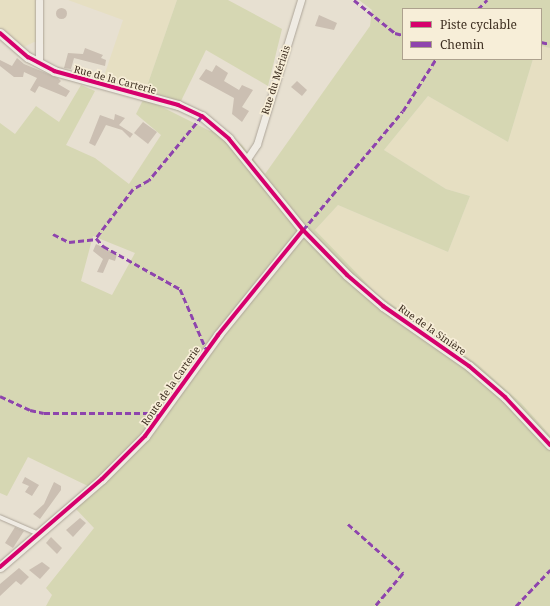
<!DOCTYPE html>
<html>
<head>
<meta charset="utf-8">
<style>
  body { margin:0 }
  #map { position:relative; width:550px; height:606px; overflow:hidden; background:#e7e0d1; font-family:"Noto Serif",serif }
  div>[style] { position:absolute }
  .farmland>* { inset:0; background:#e6dfc2 }
  .green>* { inset:0; background:#d6d7b3 }
  .building>* { inset:0; background:#cbbfb2 }
  .round { border-radius:50% }
  .roads { filter:drop-shadow(0 0 1px #ada599) drop-shadow(0 0 1px #ada599) }
  .lane>* { height:3.5px; margin:-1.75px; padding:0 1.75px; transform-origin:1.75px; border-radius:1.75px; background:#efebe3 }
  .street>* { height:7px; margin:-3.5px; padding:0 3.5px; transform-origin:3.5px; border-radius:3.5px; background:#efebe3 }
  .secondary>* { height:9px; margin:-4.5px; padding:0 4.5px; transform-origin:4.5px; border-radius:4.5px; background:#efebe3 }
  .quiet>* { height:3px; margin-top:-1.5px; transform-origin:0; background:repeating-linear-gradient(90deg,#8e44ad 0 6px,transparent 0 9px) }
  .cycleway>* { height:4px; margin:-2px; padding:0 2px; transform-origin:2px; border-radius:2px; background:#d6006c }
  span { translate:-50% -50%; white-space:nowrap; text-align:center; line-height:1.15; -webkit-text-stroke:3.5px #f7eed8; paint-order:stroke }
  .street-label { font-size:10px; color:#3d2e20 }
  .legend { position:absolute; left:402px; top:8px; width:140px; height:52px; box-sizing:border-box; background:#f7eed8; border:1px solid #ada18e; margin:0; padding:5px 7px; list-style:none; font-size:12px; color:#3d2e20 }
  .legend li { display:flex; align-items:center; gap:8px; height:20px }
  .legend b { width:20px; border:1px solid #ada18e }
</style>
</head>
<body>
<div id="map">
  <div class="farmland">
    <div style="clip-path:polygon(0 0,41px 0,44px 44px,34px 42px,22px 48px,0 28px)"></div>
    <div style="clip-path:polygon(68px 0,177px 0,145px 92px,102px 82px,123px 20px)"></div>
    <div style="clip-path:polygon(541px 46px,550px 48px,550px 435px,521px 403px,477px 364px,377px 294px,315px 230px,338px 205px,448px 252px,470px 196px,446px 189px,384px 150px,428px 96px,508px 142px,533px 59px,541px 59px)"></div>
  </div>
  <div class="green">
    <div style="clip-path:polygon(177px 0,228px 0,282px 29px,268px 86px,206px 50px,180px 103px,145px 92px)"></div>
    <div style="clip-path:polygon(evenodd,359px 0,550px 0,550px 48px,541px 46px,541px 9px,403px 9px,403px 59px,533px 59px,508px 142px,428px 96px,384px 150px,446px 189px,470px 196px,448px 252px,338px 205px,315px 230px,377px 294px,477px 364px,521px 403px,550px 435px,550px 606px,46px 606px,52px 595px,46px 588px,94px 528px,75px 508px,90px 487px,28px 457px,7px 496px,0 493px,0 123px,15px 134px,36px 106px,59px 122px,81px 85px,95px 91px,66px 145px,95px 158px,129px 184px,161px 135px,136px 114px,144px 98px,210px 131px,217px 124px,242px 145px,265px 174px,370px 26px,372px 10px,359px 0,93px 236px,135px 253px,112px 295px,81px 281px,93px 236px)"></div>
  </div>
  <div class="building">
    <div class="round" style="left:55.5px;top:7.5px;width:11px;height:11px"></div>
    <div style="clip-path:polygon(319px 15px,337px 23px,334px 30px,315px 26px)"></div>
    <div style="clip-path:polygon(85px 48px,103px 55px,101px 58px,106px 60px,105px 66px,74px 58px,71px 69px,64px 68px,68px 53px,83px 54px)"></div>
    <div style="clip-path:polygon(17px 58px,24px 64px,58px 78px,61px 81px,58px 84px,70px 91px,66px 97px,39px 86px,35px 93px,30px 90px,37px 78px,24px 72px,23px 77px,14px 77px,0 66px,0 60px,12px 66px)"></div>
    <div style="clip-path:polygon(216px 65px,228px 73px,224px 81px,239px 90px,242px 85px,253px 90px,242px 107px,249px 111px,242px 122px,232px 114px,234px 98px,199px 79px,206px 69px,212px 72px)"></div>
    <div style="clip-path:polygon(297px 81px,307px 90px,302px 96px,291px 87px)"></div>
    <div style="clip-path:polygon(115px 114px,125px 118px,119px 125px,133px 134px,130px 138px,122px 130px,106px 125px,95px 146px,89px 143px,100px 115px,114px 120px)"></div>
    <div style="clip-path:polygon(143px 122px,157px 132px,148px 144px,134px 133px)"></div>
    <div style="clip-path:polygon(96px 244px,117px 254px,115px 261px,109px 259px,103px 273px,97px 272px,103px 259px,93px 251px)"></div>
    <div style="clip-path:polygon(25px 477px,39px 485px,32px 496px,25px 492px,29px 486px,22px 483px)"></div>
    <div style="clip-path:polygon(54px 482px,61px 486px,61px 490px,40px 519px,33px 514px,44px 504px)"></div>
    <div style="clip-path:polygon(80px 518px,86px 523px,73px 537px,66px 530px)"></div>
    <div style="clip-path:polygon(15px 527px,24px 531px,13px 548px,5px 543px)"></div>
    <div style="clip-path:polygon(51px 537px,62px 548px,57px 554px,46px 543px)"></div>
    <div style="clip-path:polygon(42px 562px,50px 568px,40px 579px,29px 570px)"></div>
    <div style="clip-path:polygon(19px 568px,29px 577px,21px 585px,16px 581px,0 596px,0 584px)"></div>
  </div>
  <div class="roads">
    <div class="lane">
      <div style="left:0;top:517px;width:40px;rotate:23.4deg"></div>
    </div>
    <div class="street">
      <div style="left:39px;top:0;width:63px;rotate:90deg"></div>
      <div style="left:247px;top:159px;width:18px;rotate:-56deg"></div>
      <div style="left:257px;top:144px;width:151px;rotate:-73deg"></div>
    </div>
    <div class="secondary">
      <div style="left:0;top:33px;width:37px;rotate:41deg"></div>
      <div style="left:28px;top:57px;width:30px;rotate:28deg"></div>
      <div style="left:54px;top:71px;width:129px;rotate:15.3deg"></div>
      <div style="left:178px;top:105px;width:26px;rotate:25deg"></div>
      <div style="left:202px;top:116px;width:35px;rotate:40deg"></div>
      <div style="left:229px;top:139px;width:117px;rotate:50.9deg"></div>
      <div style="left:303px;top:230px;width:63px;rotate:45.6deg"></div>
      <div style="left:347px;top:275px;width:48px;rotate:40.7deg"></div>
      <div style="left:383px;top:306px;width:105px;rotate:34.9deg"></div>
      <div style="left:469px;top:366px;width:48px;rotate:40.7deg"></div>
      <div style="left:505px;top:397px;width:66px;rotate:46.8deg"></div>
      <div style="left:0;top:567px;width:135px;rotate:-40.8deg"></div>
      <div style="left:102px;top:479px;width:61px;rotate:-45deg"></div>
      <div style="left:145px;top:436px;width:125px;rotate:-54.1deg"></div>
      <div style="left:218px;top:335px;width:135px;rotate:-51deg"></div>
    </div>
  </div>
  <div class="quiet">
    <div style="left:354px;top:0;width:53px;rotate:38.8deg"></div>
    <div style="left:395px;top:33px;width:8px;rotate:14deg"></div>
    <div style="left:478px;top:9px;width:13px;rotate:-45deg"></div>
    <div style="left:541px;top:42px;width:9px;rotate:13deg"></div>
    <div style="left:202px;top:116px;width:83px;rotate:129.6deg"></div>
    <div style="left:149px;top:180px;width:18px;rotate:151deg"></div>
    <div style="left:133px;top:189px;width:61px;rotate:127.1deg"></div>
    <div style="left:96px;top:238px;width:11px;rotate:49deg"></div>
    <div style="left:103px;top:246px;width:88px;rotate:29.2deg"></div>
    <div style="left:180px;top:289px;width:65px;rotate:66.6deg"></div>
    <div style="left:303px;top:230px;width:155px;rotate:-50deg"></div>
    <div style="left:403px;top:111px;width:62px;rotate:-57.6deg"></div>
    <div style="left:53px;top:234px;width:18px;rotate:27deg"></div>
    <div style="left:69px;top:242px;width:28px;rotate:-6deg"></div>
    <div style="left:0;top:396px;width:33px;rotate:25deg"></div>
    <div style="left:30px;top:410px;width:14px;rotate:12deg"></div>
    <div style="left:44px;top:413px;width:110px"></div>
    <div style="left:154px;top:413px;width:8px;rotate:30deg"></div>
    <div style="left:348px;top:524px;width:74px;rotate:41.7deg"></div>
    <div style="left:403px;top:573px;width:43px;rotate:130.3deg"></div>
    <div style="left:516px;top:606px;width:50px;rotate:-46.6deg"></div>
  </div>
  <div class="cycleway">
    <div style="left:0;top:33px;width:37px;rotate:41deg"></div>
    <div style="left:28px;top:57px;width:30px;rotate:28deg"></div>
    <div style="left:54px;top:71px;width:129px;rotate:15.3deg"></div>
    <div style="left:178px;top:105px;width:26px;rotate:25deg"></div>
    <div style="left:202px;top:116px;width:35px;rotate:40deg"></div>
    <div style="left:229px;top:139px;width:117px;rotate:50.9deg"></div>
    <div style="left:303px;top:230px;width:63px;rotate:45.6deg"></div>
    <div style="left:347px;top:275px;width:48px;rotate:40.7deg"></div>
    <div style="left:383px;top:306px;width:105px;rotate:34.9deg"></div>
    <div style="left:469px;top:366px;width:48px;rotate:40.7deg"></div>
    <div style="left:505px;top:397px;width:66px;rotate:46.8deg"></div>
    <div style="left:0;top:567px;width:135px;rotate:-40.8deg"></div>
    <div style="left:102px;top:479px;width:61px;rotate:-45deg"></div>
    <div style="left:145px;top:436px;width:125px;rotate:-54.1deg"></div>
    <div style="left:218px;top:335px;width:135px;rotate:-51deg"></div>
  </div>
  <div class="street-label">
    <span style="left:115px;top:80px;rotate:15deg">Rue de la Carterie</span>
    <span style="left:276px;top:80px;rotate:-72deg">Rue du Mériais</span>
    <span style="left:432px;top:330px;rotate:35deg">Rue de la Sinière</span>
    <span style="left:171px;top:386px;rotate:-55deg">Route de la Carterie</span>
  </div>
  <ul class="legend">
  <li><b style="height:5px;background:#d6006c"></b>Piste cyclable</li>
  <li><b style="height:5px;background:#8e44ad"></b>Chemin</li>
  </ul>
</div>
</body>
</html>
